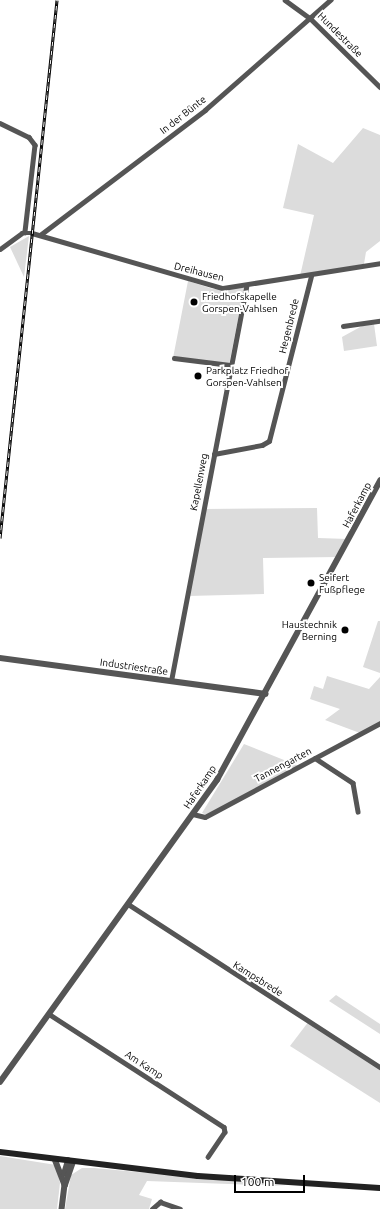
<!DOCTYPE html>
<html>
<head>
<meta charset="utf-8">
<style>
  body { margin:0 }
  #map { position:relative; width:380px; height:1209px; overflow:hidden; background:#fff; font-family:Ubuntu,sans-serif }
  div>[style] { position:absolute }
  .green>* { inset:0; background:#dcdcdc }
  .minor>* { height:4.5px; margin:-2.25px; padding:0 2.25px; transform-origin:2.25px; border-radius:2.25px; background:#555 }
  .tertiary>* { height:5.5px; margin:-2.75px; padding:0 2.75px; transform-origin:2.75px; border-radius:2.75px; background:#555 }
  .secondary>* { height:6px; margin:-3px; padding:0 3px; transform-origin:3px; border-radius:3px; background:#222 }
  .rail>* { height:3px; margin-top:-1.5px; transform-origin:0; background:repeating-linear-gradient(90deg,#fff 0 4.5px,#000 0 9px); box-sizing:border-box; border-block:1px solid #000 }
  .dots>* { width:11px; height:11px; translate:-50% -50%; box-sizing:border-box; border:2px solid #fff; border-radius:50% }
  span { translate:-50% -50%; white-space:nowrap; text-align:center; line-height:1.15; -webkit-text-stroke:4px #fff; paint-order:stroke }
  .street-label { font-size:10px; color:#000 }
  .poi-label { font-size:10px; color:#000 }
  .left { translate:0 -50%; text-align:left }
  .right { translate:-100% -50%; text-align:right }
  .scale { position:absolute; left:234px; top:1175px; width:71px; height:18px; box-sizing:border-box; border:2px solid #000; border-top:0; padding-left:5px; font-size:12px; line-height:14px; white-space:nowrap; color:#000; -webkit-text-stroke:3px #fff; paint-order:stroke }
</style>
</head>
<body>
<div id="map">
  <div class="green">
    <div style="clip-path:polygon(363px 128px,380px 135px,380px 241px,366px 252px,364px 264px,300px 276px,314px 215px,283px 208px,298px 144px,333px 163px)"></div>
    <div style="clip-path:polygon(29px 236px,24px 277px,10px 247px)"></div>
    <div style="clip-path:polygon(188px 281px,213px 289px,244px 288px,229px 365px,173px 358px)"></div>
    <div style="clip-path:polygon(374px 324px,377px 346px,344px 351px,342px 337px,362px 326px)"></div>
    <div style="clip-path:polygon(317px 508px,318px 538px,348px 539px,338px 557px,263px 558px,264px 594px,188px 596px,204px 509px)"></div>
    <div style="clip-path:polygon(378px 621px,380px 621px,380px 673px,363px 667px)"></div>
    <div style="clip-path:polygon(327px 676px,369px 689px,380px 677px,380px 722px,360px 733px,325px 720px,340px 709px,310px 699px,314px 686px,323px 689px)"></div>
    <div style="clip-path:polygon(244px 744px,299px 766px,207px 815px,202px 813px)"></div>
    <div style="clip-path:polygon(336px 995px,380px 1024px,380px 1034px,329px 1001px)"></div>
    <div style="clip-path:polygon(309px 1021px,380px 1068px,380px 1103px,290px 1046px)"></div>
    <div style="clip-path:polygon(0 1156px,56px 1165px,60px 1183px,57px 1209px,0 1209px)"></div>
    <div style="clip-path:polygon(82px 1168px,94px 1168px,287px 1186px,147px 1181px,139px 1195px,152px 1199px,149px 1209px,65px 1209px,71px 1175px)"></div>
  </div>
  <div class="minor">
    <div style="left:285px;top:0;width:31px;rotate:36deg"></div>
    <div style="left:310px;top:18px;width:98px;rotate:44.6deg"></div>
    <div style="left:0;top:123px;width:32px;rotate:26deg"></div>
    <div style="left:29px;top:137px;width:10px;rotate:53deg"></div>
    <div style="left:35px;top:145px;width:88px;rotate:96.6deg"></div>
    <div style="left:40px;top:235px;width:207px;rotate:-37.1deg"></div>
    <div style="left:205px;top:110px;width:167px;rotate:-41.3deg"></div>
    <div style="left:0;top:249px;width:27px;rotate:-36deg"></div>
    <div style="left:22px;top:233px;width:10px"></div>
    <div style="left:32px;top:233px;width:199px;rotate:16.1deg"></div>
    <div style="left:223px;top:288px;width:159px;rotate:-9deg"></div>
    <div style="left:343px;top:326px;width:37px;rotate:-8deg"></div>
    <div style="left:174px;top:358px;width:56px;rotate:7.1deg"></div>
    <div style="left:214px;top:454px;width:49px;rotate:-10.6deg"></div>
    <div style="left:262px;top:445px;width:8px;rotate:-30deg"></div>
    <div style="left:269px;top:441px;width:170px;rotate:-75.7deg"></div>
    <div style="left:171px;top:681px;width:401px;rotate:-79.2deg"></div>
    <div style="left:315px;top:758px;width:45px;rotate:33.3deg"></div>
    <div style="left:353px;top:783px;width:29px;rotate:80deg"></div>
    <div style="left:193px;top:814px;width:12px;rotate:14deg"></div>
    <div style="left:205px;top:817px;width:199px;rotate:-28.2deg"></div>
    <div style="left:128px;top:904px;width:300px;rotate:32.9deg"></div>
    <div style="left:49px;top:1014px;width:208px;rotate:32.9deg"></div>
    <div style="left:224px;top:1127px;width:5px;rotate:79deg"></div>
    <div style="left:225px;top:1132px;width:30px;rotate:124deg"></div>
    <div style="left:152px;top:1209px;width:11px;rotate:-41deg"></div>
    <div style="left:160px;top:1202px;width:21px;rotate:19deg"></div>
  </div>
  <div class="tertiary">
    <div style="left:0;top:658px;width:268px;rotate:7.7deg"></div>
    <div style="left:0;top:1082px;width:372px;rotate:-54.3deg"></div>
    <div style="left:217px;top:780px;width:341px;rotate:-61.4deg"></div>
    <div style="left:55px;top:1159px;width:28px;rotate:69deg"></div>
    <div style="left:65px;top:1185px;width:24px;rotate:97deg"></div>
    <div style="left:64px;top:1174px;width:14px;rotate:-73deg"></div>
    <div style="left:65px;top:1185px;width:24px;rotate:-71deg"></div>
  </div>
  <div class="secondary">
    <div style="left:0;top:1152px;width:199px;rotate:6.9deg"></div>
    <div style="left:198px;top:1176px;width:182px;rotate:3.8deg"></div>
  </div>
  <div class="rail">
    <div style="left:0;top:538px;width:541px;rotate:-83.95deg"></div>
  </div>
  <div class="dots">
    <div style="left:194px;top:302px;background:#000"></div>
    <div style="left:198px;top:376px;background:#000"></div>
    <div style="left:311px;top:583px;background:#000"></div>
    <div style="left:345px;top:630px;background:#000"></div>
  </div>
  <div class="street-label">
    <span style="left:340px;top:35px;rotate:45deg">Hundestraße</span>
    <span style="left:183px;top:115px;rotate:-38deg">In der Bünte</span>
    <span style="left:199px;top:272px;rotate:14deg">Dreihausen</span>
    <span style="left:289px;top:326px;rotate:-76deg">Hegenbrede</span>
    <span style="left:199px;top:482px;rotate:-79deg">Kapellenweg</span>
    <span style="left:357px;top:505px;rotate:-62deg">Haferkamp</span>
    <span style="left:134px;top:667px;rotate:8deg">Industriestraße</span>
    <span style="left:283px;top:765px;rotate:-28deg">Tannengarten</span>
    <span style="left:200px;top:787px;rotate:-56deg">Haferkamp</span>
    <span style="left:258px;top:979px;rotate:32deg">Kampsbrede</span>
    <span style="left:144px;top:1065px;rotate:33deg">Am Kamp</span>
  </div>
  <div class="poi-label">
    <span class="left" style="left:202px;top:302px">Friedhofskapelle<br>Gorspen-Vahlsen</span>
    <span class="left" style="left:206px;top:376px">Parkplatz Friedhof<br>Gorspen-Vahlsen</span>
    <span class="left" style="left:319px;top:583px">Seifert<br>Fußpflege</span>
    <span class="right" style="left:337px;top:630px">Haustechnik<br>Berning</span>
  </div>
  <div class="scale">100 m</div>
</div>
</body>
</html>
